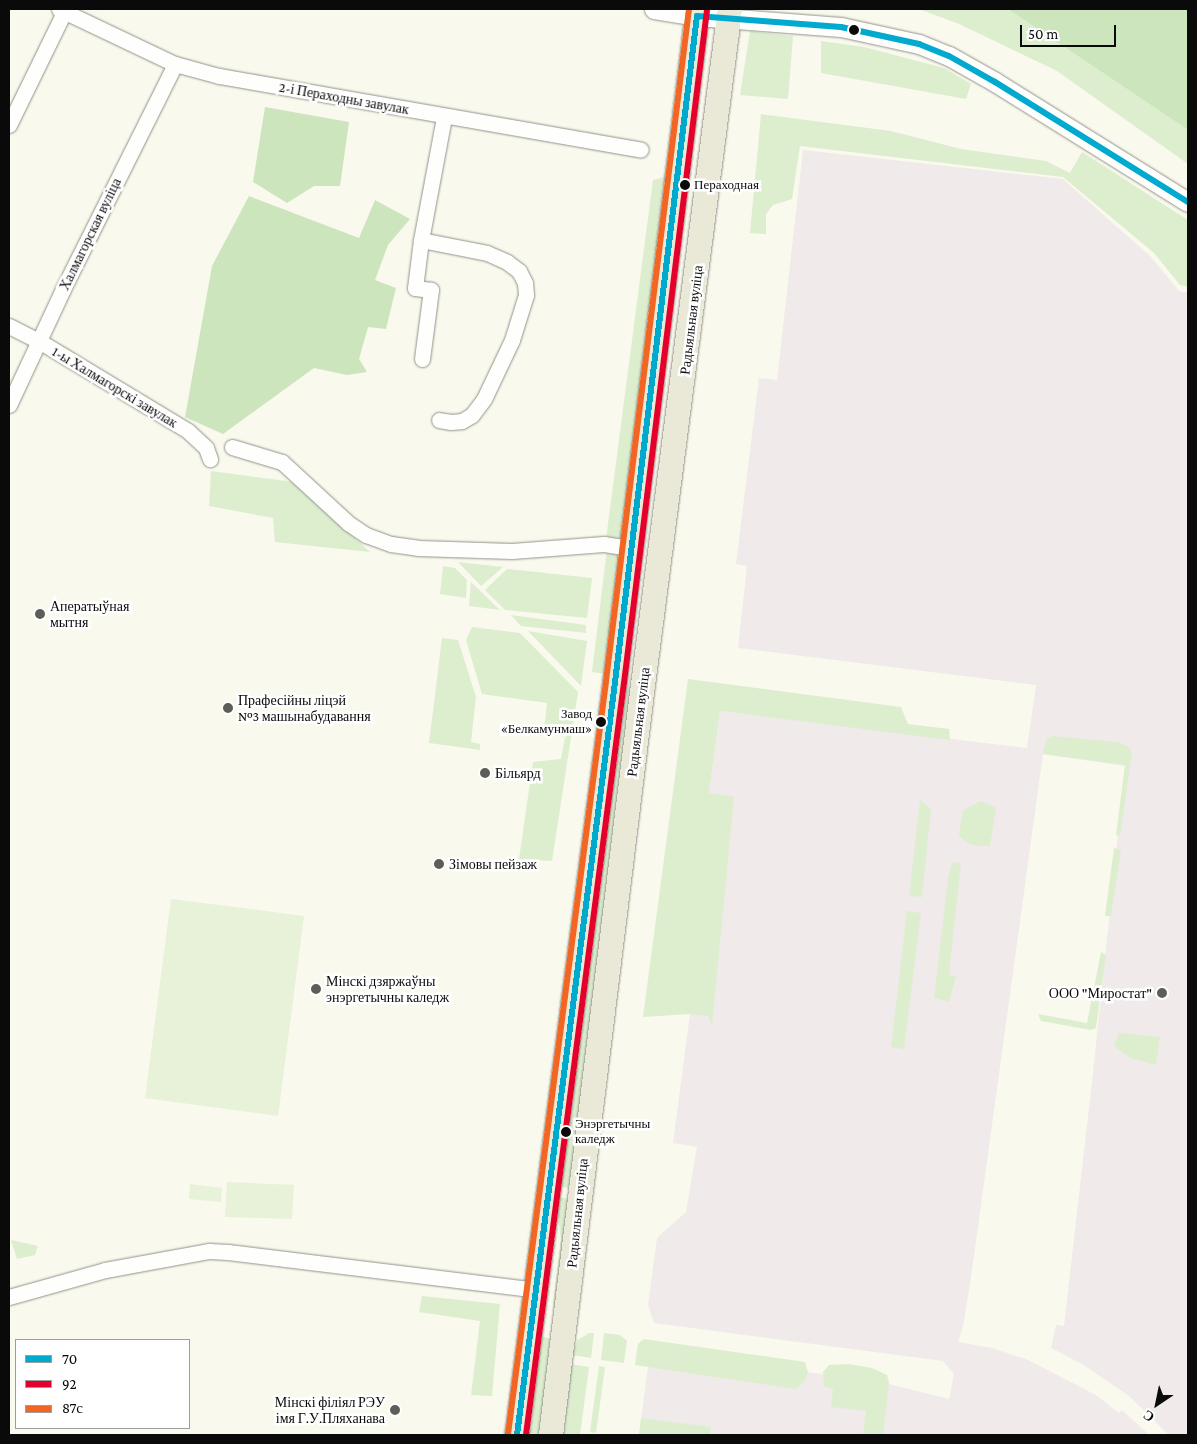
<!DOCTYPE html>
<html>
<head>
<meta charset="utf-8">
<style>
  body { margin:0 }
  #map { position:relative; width:1197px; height:1444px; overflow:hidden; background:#f9f9ed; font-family:"Crimson Pro",serif }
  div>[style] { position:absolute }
  .industrial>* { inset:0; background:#f0eaea }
  .green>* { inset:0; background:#dceece }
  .forest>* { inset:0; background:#cce5bd }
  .pitch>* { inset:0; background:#e7f2d8 }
  .roads { filter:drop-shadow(0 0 1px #92928c) drop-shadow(0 0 1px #92928c) }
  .minor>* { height:15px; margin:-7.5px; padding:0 7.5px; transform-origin:7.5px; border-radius:7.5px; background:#fefefc }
  .tertiary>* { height:19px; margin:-9.5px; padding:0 9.5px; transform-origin:9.5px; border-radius:9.5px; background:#fefefc }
  .primary>* { height:24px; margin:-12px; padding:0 12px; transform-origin:12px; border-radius:12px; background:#eae9d8 }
  .bus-1>* { height:6px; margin:-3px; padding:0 3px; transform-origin:3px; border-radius:3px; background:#00a9ce }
  .bus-2>* { height:6px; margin:-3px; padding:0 3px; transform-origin:3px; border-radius:3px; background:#e4002b }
  .bus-3>* { height:6px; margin:-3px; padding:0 3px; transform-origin:3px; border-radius:3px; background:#f26522 }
  .dots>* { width:14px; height:14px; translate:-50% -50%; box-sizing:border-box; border:2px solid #fff; border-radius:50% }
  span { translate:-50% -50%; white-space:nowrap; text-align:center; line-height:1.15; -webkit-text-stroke:5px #fff; paint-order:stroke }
  .bus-label { font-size:13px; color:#0a0a0a }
  .left { translate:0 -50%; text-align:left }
  .right { translate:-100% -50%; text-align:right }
  .street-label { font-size:14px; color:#0a0a0a }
  .poi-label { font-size:14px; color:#0a0a0a }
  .frame { position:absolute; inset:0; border:10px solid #0a0a0a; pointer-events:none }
  .legend { position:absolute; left:15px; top:1339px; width:175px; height:90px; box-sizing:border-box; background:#fff; border:1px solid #9d9d9d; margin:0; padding:6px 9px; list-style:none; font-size:15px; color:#0a0a0a }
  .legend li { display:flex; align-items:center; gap:10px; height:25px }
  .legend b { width:25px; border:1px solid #9d9d9d }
  .north { position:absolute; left:1132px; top:1379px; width:50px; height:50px; -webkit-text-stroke:4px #fff; paint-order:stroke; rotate:214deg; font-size:14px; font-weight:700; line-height:20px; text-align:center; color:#0a0a0a }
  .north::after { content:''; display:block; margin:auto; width:18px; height:22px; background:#0a0a0a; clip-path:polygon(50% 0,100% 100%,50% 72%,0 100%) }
  .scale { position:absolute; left:1020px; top:25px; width:96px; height:22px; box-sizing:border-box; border:2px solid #0a0a0a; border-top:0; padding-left:6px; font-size:15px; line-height:18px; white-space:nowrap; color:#0a0a0a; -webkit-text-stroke:4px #fff; paint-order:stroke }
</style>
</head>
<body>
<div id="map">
  <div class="industrial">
    <div style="clip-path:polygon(803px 150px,1063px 179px,1151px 257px,1179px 291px,1188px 293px,1188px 1435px,1169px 1435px,1129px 1396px,1082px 1364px,1051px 1348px,1056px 1325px,1064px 1326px,1093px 1073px,1125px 766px,1043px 754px,974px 1256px,964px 1322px,958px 1342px,992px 1348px,1026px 1359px,1096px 1395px,1119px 1413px,1122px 1410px,1148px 1434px,639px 1435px,650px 1351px,881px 1382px,949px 1399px,954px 1374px,943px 1361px,654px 1323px,648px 1305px,657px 1238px,686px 1212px,697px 1147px,673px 1143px,690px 1014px,709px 793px,720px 711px,1027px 748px,1036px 685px,738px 648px,747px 566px,736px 564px,759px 378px,777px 380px)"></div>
  </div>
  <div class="green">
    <div style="clip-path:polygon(919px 9px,1008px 9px,1188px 130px,1188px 164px,1057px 71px,959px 24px)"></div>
    <div style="clip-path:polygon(750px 31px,793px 36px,788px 99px,740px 95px)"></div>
    <div style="clip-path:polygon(821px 41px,864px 47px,944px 68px,971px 84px,966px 99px,821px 73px)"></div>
    <div style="clip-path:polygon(761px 114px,891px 131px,961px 149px,1046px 161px,1070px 173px,1082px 152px,1188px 220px,1188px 287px,1180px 285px,1154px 253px,1063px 177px,800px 146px,792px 199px,773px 205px,766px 214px,766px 234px,750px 233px)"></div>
    <div style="clip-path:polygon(665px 177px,664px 212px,622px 538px,606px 539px,653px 180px)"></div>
    <div style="clip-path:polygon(211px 471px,294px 482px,370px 552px,275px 542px,273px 518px,209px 506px)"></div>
    <div style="clip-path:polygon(607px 549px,618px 552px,622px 561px,606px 674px,592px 672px)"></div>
    <div style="clip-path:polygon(458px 562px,503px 567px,481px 586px)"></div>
    <div style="clip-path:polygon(443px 566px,455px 568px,467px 580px,466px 598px,440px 594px)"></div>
    <div style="clip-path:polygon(507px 569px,592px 578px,587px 618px,505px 610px,485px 590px)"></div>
    <div style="clip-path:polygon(471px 582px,500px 610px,469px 606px)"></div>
    <div style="clip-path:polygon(511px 615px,586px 625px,586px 633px,521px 626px)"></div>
    <div style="clip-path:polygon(472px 627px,520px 633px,578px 692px,552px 861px,519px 859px,533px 762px,561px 759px,565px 737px,544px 731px,547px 703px,482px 694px,466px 640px)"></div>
    <div style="clip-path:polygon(528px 631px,587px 641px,581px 686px)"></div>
    <div style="clip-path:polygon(442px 638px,458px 640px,476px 697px,471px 742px,480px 744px,480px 750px,429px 743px)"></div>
    <div style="clip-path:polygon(688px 679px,901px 707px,908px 724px,949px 729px,950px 740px,720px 711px,709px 793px,734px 797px,712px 1025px,708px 1016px,690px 1014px,643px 1017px)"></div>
    <div style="clip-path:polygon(625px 687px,637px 689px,573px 1188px,561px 1187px)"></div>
    <div style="clip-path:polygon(1052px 736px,1117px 742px,1128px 746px,1132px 753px,1120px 836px,1116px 835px,1125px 765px,1043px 754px,1046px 739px)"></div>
    <div style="clip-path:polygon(920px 800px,931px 809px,922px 897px,909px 896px)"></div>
    <div style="clip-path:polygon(981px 801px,996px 808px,990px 846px,977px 846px,967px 843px,959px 835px,963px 810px)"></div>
    <div style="clip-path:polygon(1114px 848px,1121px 850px,1111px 916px,1105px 916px)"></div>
    <div style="clip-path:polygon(952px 862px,961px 863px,949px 975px,956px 976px,949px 1002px,934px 998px,948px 879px)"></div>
    <div style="clip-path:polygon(907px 911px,921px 913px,904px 1049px,891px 1047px)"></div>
    <div style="clip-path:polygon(1101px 952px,1106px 955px,1096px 1028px,1091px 1030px,1041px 1021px,1038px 1014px,1087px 1023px)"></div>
    <div style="clip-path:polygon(1119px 1033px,1160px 1037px,1156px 1065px,1130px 1058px,1114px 1046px)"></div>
    <div style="clip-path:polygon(559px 1197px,571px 1199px,557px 1310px,554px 1310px,553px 1305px,561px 1239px,558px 1216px)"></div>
    <div style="clip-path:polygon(11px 1240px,38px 1246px,35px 1255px,17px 1259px)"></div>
    <div style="clip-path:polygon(422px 1296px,500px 1304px,492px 1396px,471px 1395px,480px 1321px,419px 1312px)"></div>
    <div style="clip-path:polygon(589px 1333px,594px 1333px,591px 1358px,571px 1355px,578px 1340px)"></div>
    <div style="clip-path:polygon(604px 1333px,620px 1335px,627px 1341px,624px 1363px,601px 1360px)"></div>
    <div style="clip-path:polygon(542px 1337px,553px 1339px,541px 1435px,530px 1435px)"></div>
    <div style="clip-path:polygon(644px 1339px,805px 1362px,808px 1372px,805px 1380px,796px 1389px,635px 1365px,638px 1344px)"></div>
    <div style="clip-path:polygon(570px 1364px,589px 1367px,580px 1435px,562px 1435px)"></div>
    <div style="clip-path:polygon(849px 1364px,872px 1368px,887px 1375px,889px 1383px,883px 1435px,863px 1435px,866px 1411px,831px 1407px,833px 1389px,824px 1386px,823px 1372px,829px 1365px)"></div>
    <div style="clip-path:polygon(599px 1366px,605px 1367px,596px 1433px,590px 1432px)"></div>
    <div style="clip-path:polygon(641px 1418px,711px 1427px,710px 1435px,639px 1435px)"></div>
  </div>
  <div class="forest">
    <div style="clip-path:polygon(1008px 9px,1188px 9px,1188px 130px,1042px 32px)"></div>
    <div style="clip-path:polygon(265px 107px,349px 122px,340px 186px,314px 186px,287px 203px,253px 182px)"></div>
    <div style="clip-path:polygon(249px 196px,359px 238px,375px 200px,410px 219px,388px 245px,375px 280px,396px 288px,386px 329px,368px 327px,359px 359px,367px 372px,347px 375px,314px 368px,223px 434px,185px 417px,212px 266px)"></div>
  </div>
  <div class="pitch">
    <div style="clip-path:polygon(171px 899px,304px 916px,278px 1116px,145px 1098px)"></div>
    <div style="clip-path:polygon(227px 1182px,294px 1185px,292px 1219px,225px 1217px)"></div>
    <div style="clip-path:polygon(190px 1184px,222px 1188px,221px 1202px,189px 1199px)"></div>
  </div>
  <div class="roads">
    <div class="minor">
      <div style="left:59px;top:9px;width:128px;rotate:25.4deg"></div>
      <div style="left:175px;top:64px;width:46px;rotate:15.3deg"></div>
      <div style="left:219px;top:76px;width:428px;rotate:9.9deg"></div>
      <div style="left:9px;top:125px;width:126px;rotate:-64deg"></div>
      <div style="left:421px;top:240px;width:67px;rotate:11.1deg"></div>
      <div style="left:487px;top:253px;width:22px;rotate:24deg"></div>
      <div style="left:507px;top:262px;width:15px;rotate:37deg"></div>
      <div style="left:519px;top:271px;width:13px;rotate:63deg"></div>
      <div style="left:525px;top:283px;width:12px;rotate:85deg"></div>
      <div style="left:526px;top:295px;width:47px;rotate:107.3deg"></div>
      <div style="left:512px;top:340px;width:65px;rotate:115.4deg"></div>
      <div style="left:484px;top:399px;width:20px;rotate:127deg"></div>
      <div style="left:472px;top:415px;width:12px;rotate:149deg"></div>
      <div style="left:462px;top:421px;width:11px;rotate:175deg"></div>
      <div style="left:451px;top:422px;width:12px;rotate:-171deg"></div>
      <div style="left:9px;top:326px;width:34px;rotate:27deg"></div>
      <div style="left:39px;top:341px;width:174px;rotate:31.1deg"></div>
      <div style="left:188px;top:431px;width:25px;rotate:43deg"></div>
      <div style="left:206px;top:448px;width:12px;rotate:70deg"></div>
      <div style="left:422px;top:359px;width:70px;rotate:-82.6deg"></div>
      <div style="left:431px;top:290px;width:16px;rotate:-173deg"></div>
      <div style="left:415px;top:288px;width:48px;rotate:-82.9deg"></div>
      <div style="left:421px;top:240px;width:125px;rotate:-79.4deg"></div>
      <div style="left:9px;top:405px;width:128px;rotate:-65deg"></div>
      <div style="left:63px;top:289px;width:251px;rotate:-63.5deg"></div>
      <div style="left:232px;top:447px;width:52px;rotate:16.7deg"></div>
      <div style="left:282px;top:462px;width:90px;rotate:42.7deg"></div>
      <div style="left:348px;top:523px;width:22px;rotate:34deg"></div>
      <div style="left:366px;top:535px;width:27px;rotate:20deg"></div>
      <div style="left:391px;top:544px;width:27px;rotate:8deg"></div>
      <div style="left:418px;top:548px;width:94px;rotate:1.8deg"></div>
      <div style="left:512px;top:551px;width:92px;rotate:-4.4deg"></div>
      <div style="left:604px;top:544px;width:26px;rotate:9deg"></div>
      <div style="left:9px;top:1297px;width:100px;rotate:-15.7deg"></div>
      <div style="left:105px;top:1270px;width:106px;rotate:-10.4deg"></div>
      <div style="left:209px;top:1251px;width:19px;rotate:3deg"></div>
      <div style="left:228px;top:1252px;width:311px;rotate:7deg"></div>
    </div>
    <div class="tertiary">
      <div style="left:654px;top:9px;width:44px;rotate:9.2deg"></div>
      <div style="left:697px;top:16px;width:144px;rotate:4.4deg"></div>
      <div style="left:841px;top:27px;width:80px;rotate:12.3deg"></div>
      <div style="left:919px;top:44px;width:32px;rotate:22deg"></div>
      <div style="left:949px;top:56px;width:53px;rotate:29.5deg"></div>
      <div style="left:995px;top:82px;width:227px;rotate:31.9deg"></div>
    </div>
    <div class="primary">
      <div style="left:517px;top:1435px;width:759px;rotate:-82.58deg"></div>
      <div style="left:615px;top:682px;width:678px;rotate:-82.97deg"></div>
      <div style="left:551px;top:1435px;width:756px;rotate:-83.01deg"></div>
      <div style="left:643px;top:685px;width:682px;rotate:-82.67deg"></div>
    </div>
  </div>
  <div class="bus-1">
    <div style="left:517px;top:1435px;width:759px;rotate:-82.58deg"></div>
    <div style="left:615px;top:682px;width:671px;rotate:-82.98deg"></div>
    <div style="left:697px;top:16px;width:144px;rotate:4.4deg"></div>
    <div style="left:841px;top:27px;width:80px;rotate:12.3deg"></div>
    <div style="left:919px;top:44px;width:32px;rotate:22deg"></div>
    <div style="left:949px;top:56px;width:53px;rotate:29.5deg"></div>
    <div style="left:995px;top:82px;width:227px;rotate:31.9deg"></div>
  </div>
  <div class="bus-2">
    <div style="left:526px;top:1435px;width:758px;rotate:-82.58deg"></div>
    <div style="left:624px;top:683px;width:678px;rotate:-82.97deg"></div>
  </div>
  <div class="bus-3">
    <div style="left:508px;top:1434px;width:759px;rotate:-82.58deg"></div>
    <div style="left:606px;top:681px;width:677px;rotate:-82.96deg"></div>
  </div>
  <div class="dots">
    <div style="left:854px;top:30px;background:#0a0a0a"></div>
    <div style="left:685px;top:185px;background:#0a0a0a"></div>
    <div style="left:40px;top:614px;background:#5e5e59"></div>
    <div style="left:228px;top:708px;background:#5e5e59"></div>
    <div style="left:601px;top:722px;background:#0a0a0a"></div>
    <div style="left:485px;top:773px;background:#5e5e59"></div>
    <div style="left:439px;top:864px;background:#5e5e59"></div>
    <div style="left:316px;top:989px;background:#5e5e59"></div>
    <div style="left:1162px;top:993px;background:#5e5e59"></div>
    <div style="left:566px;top:1132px;background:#0a0a0a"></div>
    <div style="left:395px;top:1410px;background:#5e5e59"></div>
  </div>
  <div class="bus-label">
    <span class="left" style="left:694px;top:185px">Пераходная</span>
    <span class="right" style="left:592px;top:722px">Завод<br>«Белкамунмаш»</span>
    <span class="left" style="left:575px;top:1132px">Энэргетычны<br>каледж</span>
  </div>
  <div class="street-label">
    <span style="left:344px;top:98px;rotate:10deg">2-і Пераходны завулак</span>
    <span style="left:90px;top:234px;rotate:-64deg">Халмагорская вуліца</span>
    <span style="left:691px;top:320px;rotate:-83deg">Радыяльная вуліца</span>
    <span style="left:115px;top:387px;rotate:31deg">1-ы Халмагорскі завулак</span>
    <span style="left:638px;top:722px;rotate:-83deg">Радыяльная вуліца</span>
    <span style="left:577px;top:1213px;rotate:-84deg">Радыяльная вуліца</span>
  </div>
  <div class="poi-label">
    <span class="left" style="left:50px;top:614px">Аператыўная<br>мытня</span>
    <span class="left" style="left:238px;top:708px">Прафесійны ліцэй<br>№3 машынабудавання</span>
    <span class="left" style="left:495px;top:773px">Більярд</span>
    <span class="left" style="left:449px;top:864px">Зімовы пейзаж</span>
    <span class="left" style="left:326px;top:989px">Мінскі дзяржаўны<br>энэргетычны каледж</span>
    <span class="right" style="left:1152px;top:993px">ООО "Миростат"</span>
    <span class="right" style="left:385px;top:1410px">Мінскі філіял РЭУ<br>імя Г.У.Пляханава</span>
  </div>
  <div class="frame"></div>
  <ul class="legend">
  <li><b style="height:6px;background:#00a9ce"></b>70</li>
  <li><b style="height:6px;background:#e4002b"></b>92</li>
  <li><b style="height:6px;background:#f26522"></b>87с</li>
  </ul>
  <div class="north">С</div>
  <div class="scale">50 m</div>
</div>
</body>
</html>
